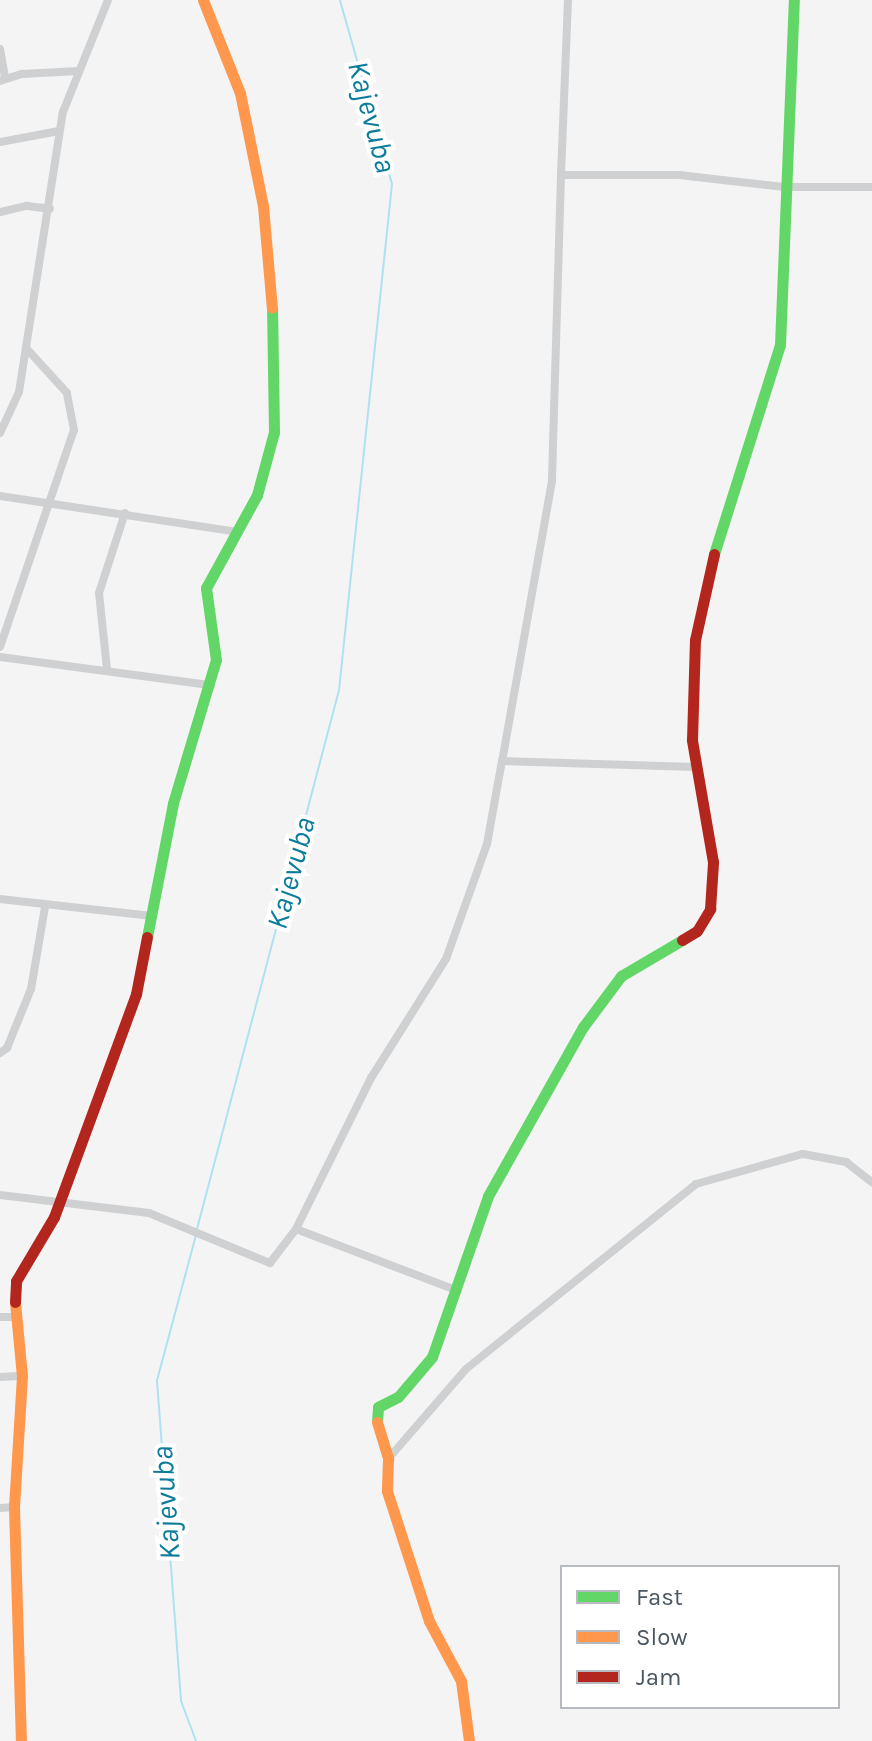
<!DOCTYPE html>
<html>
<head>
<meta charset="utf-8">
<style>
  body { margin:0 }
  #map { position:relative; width:872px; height:1741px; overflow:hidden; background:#f4f4f4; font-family:Karla,sans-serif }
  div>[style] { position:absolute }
  .stream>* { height:2px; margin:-1px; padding:0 1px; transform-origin:1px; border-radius:1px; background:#aee2f0 }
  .street>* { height:8px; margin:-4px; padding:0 4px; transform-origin:4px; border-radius:4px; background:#ced0d2 }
  .fast>* { height:11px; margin:-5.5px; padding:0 5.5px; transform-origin:5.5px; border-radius:5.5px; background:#63d668 }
  .slow>* { height:11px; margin:-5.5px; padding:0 5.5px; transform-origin:5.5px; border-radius:5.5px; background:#ff974d }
  .jam>* { height:11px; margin:-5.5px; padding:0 5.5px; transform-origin:5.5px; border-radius:5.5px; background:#b3261e }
  span { translate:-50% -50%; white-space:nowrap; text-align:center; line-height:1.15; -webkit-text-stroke:8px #fff; paint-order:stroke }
  .water-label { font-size:30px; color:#0c7c9b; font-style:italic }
  .legend { position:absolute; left:560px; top:1565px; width:280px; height:144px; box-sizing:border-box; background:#fff; border:2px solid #b7bbc0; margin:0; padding:10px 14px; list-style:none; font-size:24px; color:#4a5661 }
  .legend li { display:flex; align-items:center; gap:16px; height:40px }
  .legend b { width:40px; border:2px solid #b7bbc0 }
</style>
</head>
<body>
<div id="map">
  <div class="stream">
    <div style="left:197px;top:1229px;width:557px;rotate:-75.24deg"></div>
    <div style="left:339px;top:690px;width:509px;rotate:-84.02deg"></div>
    <div style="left:392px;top:184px;width:191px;rotate:-105.8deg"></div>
    <div style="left:196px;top:1235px;width:151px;rotate:105deg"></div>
    <div style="left:157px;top:1381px;width:321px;rotate:85.7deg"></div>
    <div style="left:181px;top:1701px;width:43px;rotate:69.4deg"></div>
  </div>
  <div class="street">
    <div style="left:568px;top:0;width:175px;rotate:92.3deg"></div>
    <div style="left:561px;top:175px;width:118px"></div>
    <div style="left:679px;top:175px;width:106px;rotate:6.5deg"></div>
    <div style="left:784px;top:187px;width:88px"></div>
    <div style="left:0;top:49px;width:29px;rotate:80deg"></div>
    <div style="left:0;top:81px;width:23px;rotate:-18deg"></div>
    <div style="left:22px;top:74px;width:55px;rotate:-3.1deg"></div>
    <div style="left:0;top:142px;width:60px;rotate:-10.6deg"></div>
    <div style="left:561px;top:175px;width:306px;rotate:91.7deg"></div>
    <div style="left:552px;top:481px;width:284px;rotate:100.1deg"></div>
    <div style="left:502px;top:761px;width:193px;rotate:1.8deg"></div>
    <div style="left:0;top:212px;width:28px;rotate:-13deg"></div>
    <div style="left:27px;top:206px;width:23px;rotate:7deg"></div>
    <div style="left:0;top:433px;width:45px;rotate:-65.1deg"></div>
    <div style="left:19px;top:392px;width:283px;rotate:-81.1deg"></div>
    <div style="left:63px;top:112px;width:121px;rotate:-68.1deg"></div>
    <div style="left:0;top:496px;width:240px;rotate:8.6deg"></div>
    <div style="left:0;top:647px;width:229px;rotate:-71.2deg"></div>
    <div style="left:74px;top:430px;width:38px;rotate:-101deg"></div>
    <div style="left:67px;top:393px;width:61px;rotate:-132.3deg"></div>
    <div style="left:0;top:657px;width:213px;rotate:7.6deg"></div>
    <div style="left:107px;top:669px;width:76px;rotate:-96deg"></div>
    <div style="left:99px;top:593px;width:84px;rotate:-72deg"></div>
    <div style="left:0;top:899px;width:153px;rotate:6.4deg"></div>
    <div style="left:0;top:1053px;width:9px;rotate:-36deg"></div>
    <div style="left:7px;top:1048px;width:64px;rotate:-67.9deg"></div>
    <div style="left:31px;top:989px;width:83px;rotate:-80.3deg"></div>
    <div style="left:0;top:1195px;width:150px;rotate:6.9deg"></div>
    <div style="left:149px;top:1213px;width:131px;rotate:22.5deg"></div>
    <div style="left:270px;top:1263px;width:43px;rotate:-52.6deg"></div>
    <div style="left:296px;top:1229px;width:173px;rotate:20.9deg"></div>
    <div style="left:296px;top:1229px;width:169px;rotate:-63.6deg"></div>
    <div style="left:371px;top:1078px;width:141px;rotate:-57.8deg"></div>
    <div style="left:446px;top:959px;width:122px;rotate:-70.4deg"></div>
    <div style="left:487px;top:844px;width:84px;rotate:-79.8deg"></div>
    <div style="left:0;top:1317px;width:14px"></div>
    <div style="left:0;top:1377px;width:22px;rotate:-3deg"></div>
    <div style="left:388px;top:1459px;width:119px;rotate:-49.1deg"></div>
    <div style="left:466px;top:1369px;width:295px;rotate:-38.8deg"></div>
    <div style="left:696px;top:1184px;width:111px;rotate:-15.7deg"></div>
    <div style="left:803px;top:1154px;width:44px;rotate:10.5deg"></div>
    <div style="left:846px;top:1162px;width:33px;rotate:38deg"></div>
    <div style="left:0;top:1508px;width:14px;rotate:-4deg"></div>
  </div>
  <div class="fast">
    <div style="left:714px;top:554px;width:219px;rotate:-72.5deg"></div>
    <div style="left:780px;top:345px;width:345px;rotate:-87.7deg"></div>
    <div style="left:147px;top:937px;width:136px;rotate:-79deg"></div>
    <div style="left:173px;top:803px;width:149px;rotate:-73.3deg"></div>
    <div style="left:216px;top:660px;width:73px;rotate:-97.9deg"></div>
    <div style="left:206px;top:588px;width:106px;rotate:-61.3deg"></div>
    <div style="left:257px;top:495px;width:65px;rotate:-74.9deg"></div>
    <div style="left:274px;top:432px;width:124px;rotate:-90.9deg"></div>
    <div style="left:377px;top:1422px;width:15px;rotate:-86deg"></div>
    <div style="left:378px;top:1407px;width:22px;rotate:-27deg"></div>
    <div style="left:398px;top:1397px;width:52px;rotate:-49.6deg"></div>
    <div style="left:432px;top:1357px;width:170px;rotate:-70.8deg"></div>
    <div style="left:488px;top:1196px;width:194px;rotate:-60.7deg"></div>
    <div style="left:583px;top:1027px;width:64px;rotate:-53.3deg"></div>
    <div style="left:621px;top:976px;width:71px;rotate:-30.5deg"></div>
  </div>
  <div class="slow">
    <div style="left:203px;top:0;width:100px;rotate:68.3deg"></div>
    <div style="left:240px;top:93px;width:115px;rotate:78.5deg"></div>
    <div style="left:263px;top:206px;width:102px;rotate:85deg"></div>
    <div style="left:15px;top:1302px;width:74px;rotate:84.6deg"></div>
    <div style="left:22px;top:1376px;width:131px;rotate:93.5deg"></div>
    <div style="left:14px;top:1507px;width:234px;rotate:88.3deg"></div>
    <div style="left:377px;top:1422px;width:39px;rotate:73deg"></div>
    <div style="left:388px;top:1459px;width:32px;rotate:92deg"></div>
    <div style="left:387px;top:1491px;width:137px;rotate:72.1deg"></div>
    <div style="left:429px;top:1621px;width:68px;rotate:61.9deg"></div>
    <div style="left:461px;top:1681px;width:61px;rotate:82.4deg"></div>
  </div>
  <div class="jam">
    <div style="left:682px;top:940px;width:17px;rotate:-31deg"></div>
    <div style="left:697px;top:931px;width:26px;rotate:-59deg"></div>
    <div style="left:710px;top:909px;width:47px;rotate:-86.3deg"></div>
    <div style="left:713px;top:862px;width:124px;rotate:-99.8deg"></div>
    <div style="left:692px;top:740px;width:100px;rotate:-88.3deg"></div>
    <div style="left:695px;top:640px;width:88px;rotate:-77.5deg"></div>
    <div style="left:15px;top:1302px;width:21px;rotate:-87deg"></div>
    <div style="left:16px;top:1281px;width:74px;rotate:-59.3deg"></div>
    <div style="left:54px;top:1217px;width:238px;rotate:-69.8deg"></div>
    <div style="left:136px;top:994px;width:58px;rotate:-79.1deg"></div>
  </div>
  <div class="water-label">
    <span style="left:372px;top:117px;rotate:75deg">Kajevuba</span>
    <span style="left:291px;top:873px;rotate:-75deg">Kajevuba</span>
    <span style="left:166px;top:1503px;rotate:-94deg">Kajevuba</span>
  </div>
  <ul class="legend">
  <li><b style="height:10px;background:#63d668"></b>Fast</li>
  <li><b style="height:10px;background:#ff974d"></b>Slow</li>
  <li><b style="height:10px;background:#b3261e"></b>Jam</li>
  </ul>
</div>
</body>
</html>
